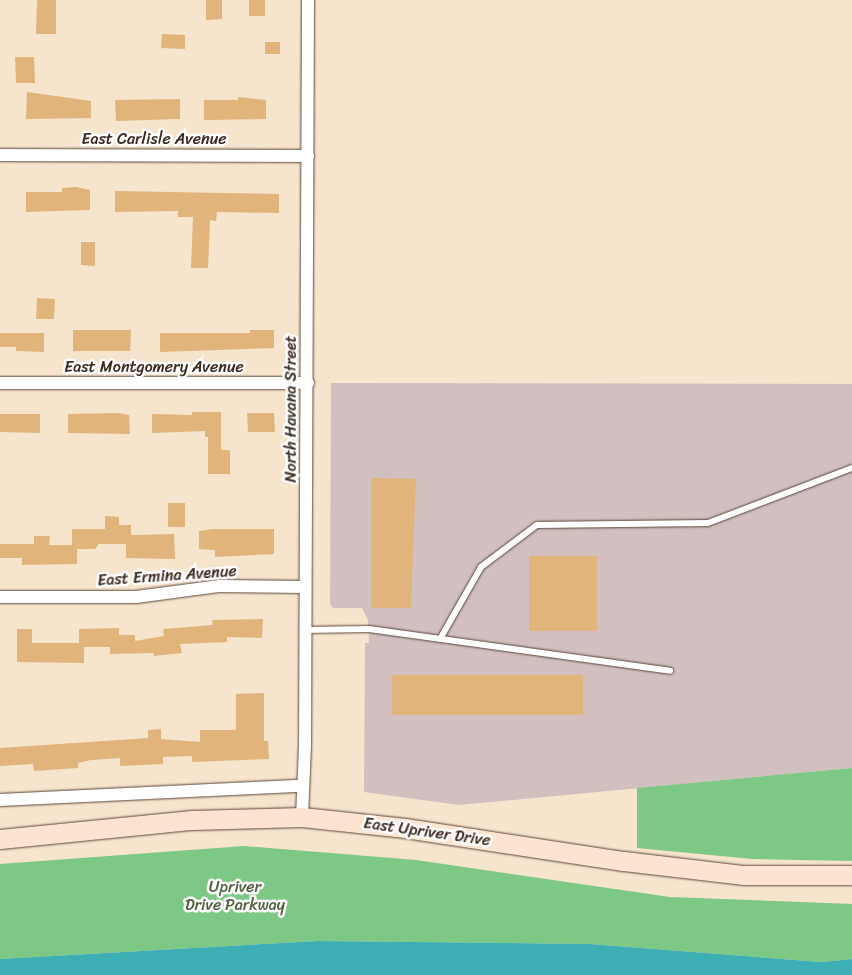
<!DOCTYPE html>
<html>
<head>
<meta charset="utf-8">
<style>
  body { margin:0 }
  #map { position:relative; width:852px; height:975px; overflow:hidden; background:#f6e4cd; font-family:Sriracha,sans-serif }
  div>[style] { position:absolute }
  .industrial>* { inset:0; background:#d2bfc0 }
  .green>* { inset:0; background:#7ec885 }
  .water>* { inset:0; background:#3caeb4 }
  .building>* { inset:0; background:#e1b47c }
  .roads { filter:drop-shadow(0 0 1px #574638) drop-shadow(0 0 1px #574638) }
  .lane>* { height:6px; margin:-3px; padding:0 3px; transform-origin:3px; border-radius:3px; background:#fff }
  .street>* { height:12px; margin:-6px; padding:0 6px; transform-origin:6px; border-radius:6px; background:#fff }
  .secondary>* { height:19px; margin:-9.5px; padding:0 9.5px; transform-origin:9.5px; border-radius:9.5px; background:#fde4d1 }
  span { translate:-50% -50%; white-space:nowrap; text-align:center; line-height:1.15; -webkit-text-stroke:5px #fff; paint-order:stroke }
  .street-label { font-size:16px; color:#3b2a1e }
  .park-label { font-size:16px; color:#526142 }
</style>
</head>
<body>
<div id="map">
  <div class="industrial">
    <div style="clip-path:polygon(331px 383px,852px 384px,852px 768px,459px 805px,364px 792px,365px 643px,369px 643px,368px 620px,362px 608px,333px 608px,330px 604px)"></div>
  </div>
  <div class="green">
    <div style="clip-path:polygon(852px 768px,852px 861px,752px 859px,637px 848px,637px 788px)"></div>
    <div style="clip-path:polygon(244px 846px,416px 860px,670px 897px,852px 904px,852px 959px,821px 962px,590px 944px,317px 941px,0 959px,0 864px)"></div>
  </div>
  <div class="water">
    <div style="clip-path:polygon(317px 941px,590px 944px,821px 962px,852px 959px,852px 975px,0 975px,0 959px)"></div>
  </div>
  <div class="building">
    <div style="clip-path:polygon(37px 0,56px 0,56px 34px,36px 34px)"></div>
    <div style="clip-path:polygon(206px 0,222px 0,222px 19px,206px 20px)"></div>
    <div style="clip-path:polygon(249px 0,265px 0,265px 16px,249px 16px)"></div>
    <div style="clip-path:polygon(162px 34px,185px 35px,185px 49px,161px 48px)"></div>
    <div style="clip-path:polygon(265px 42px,280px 42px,280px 54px,265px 54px)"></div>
    <div style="clip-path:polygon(15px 57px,34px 57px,35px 83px,16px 83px)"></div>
    <div style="clip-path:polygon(27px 92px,91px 101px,91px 118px,26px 119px)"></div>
    <div style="clip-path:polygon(238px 97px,266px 100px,266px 119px,204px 120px,204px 100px,238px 100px)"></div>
    <div style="clip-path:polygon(180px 99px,180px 119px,116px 121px,115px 100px)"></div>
    <div style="clip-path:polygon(76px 187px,90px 190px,90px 210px,26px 212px,26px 192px,62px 192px,62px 188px)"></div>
    <div style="clip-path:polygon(115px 191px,279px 194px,279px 213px,217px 212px,216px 221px,210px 220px,208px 268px,191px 268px,193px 217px,178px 217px,178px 211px,115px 212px)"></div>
    <div style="clip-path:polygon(81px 242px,95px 242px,95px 266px,81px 265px)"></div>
    <div style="clip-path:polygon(37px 298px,55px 299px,54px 319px,36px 319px)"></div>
    <div style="clip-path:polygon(73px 330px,131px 330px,130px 351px,73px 351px)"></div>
    <div style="clip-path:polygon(250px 330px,274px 330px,274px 348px,160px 352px,160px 333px,250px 333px)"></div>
    <div style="clip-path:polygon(0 333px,44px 333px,44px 352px,16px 351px,16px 347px,0 347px)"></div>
    <div style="clip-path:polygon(192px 412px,221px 412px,221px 450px,230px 450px,230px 474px,208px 474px,208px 437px,205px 437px,205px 431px,152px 433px,152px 414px,192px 415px)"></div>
    <div style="clip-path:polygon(117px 413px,129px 415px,130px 434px,68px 433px,68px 414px)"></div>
    <div style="clip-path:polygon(247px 413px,274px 413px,275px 432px,248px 432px)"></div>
    <div style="clip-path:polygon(0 414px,40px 414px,40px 433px,0 432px)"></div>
    <div style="clip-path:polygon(371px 478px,416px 479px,411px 608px,371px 608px)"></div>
    <div style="clip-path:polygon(168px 503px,185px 503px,185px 527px,168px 527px)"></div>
    <div style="clip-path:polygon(105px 516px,119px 517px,119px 525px,131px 525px,131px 535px,174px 534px,175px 559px,126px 558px,126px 544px,99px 544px,95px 549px,77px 549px,77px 564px,22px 565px,22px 558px,0 558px,0 544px,34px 544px,34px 536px,50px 536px,49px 545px,72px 545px,72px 529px,105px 529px)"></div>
    <div style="clip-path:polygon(213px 529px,274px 529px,274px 554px,215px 557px,215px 550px,199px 549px,199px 531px)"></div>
    <div style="clip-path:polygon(529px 556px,597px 556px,597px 631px,529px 631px)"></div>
    <div style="clip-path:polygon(263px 619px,262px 638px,227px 637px,227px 642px,180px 644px,182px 653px,154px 656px,153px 653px,110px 654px,110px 647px,84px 647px,84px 663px,17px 662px,17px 629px,32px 629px,32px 643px,79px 643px,79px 629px,119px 628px,119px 635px,135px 635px,135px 641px,164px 636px,163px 629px,213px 625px,212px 620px)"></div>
    <div style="clip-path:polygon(392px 675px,583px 675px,583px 715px,392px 715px)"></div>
    <div style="clip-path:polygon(264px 693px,264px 741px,268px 741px,269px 759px,192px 762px,192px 756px,163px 757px,163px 764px,120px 766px,120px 758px,91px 760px,78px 763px,78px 768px,34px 771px,33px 764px,0 766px,0 748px,148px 738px,148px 730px,161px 729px,161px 739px,200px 742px,200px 730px,236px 730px,236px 694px)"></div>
  </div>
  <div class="roads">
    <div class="lane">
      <div style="left:305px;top:630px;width:64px;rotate:-0.9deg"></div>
      <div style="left:369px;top:629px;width:304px;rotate:7.9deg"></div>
      <div style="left:440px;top:639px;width:83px;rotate:-60.3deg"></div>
      <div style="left:481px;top:567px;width:70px;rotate:-36.9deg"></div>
      <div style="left:537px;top:525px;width:171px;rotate:-0.7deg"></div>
      <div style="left:708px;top:523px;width:154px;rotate:-20.9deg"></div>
    </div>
    <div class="street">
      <div style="left:0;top:155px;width:308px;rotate:0.2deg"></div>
      <div style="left:0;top:383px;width:308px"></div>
      <div style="left:0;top:597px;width:136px"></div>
      <div style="left:136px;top:597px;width:85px;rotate:-7.5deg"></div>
      <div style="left:220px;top:586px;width:85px;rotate:0.7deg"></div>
      <div style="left:0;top:800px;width:301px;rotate:-2.7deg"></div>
      <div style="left:302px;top:817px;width:72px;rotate:-87.6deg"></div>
      <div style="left:305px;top:745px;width:745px;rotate:-89.77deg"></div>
    </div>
    <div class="secondary">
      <div style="left:0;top:839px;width:193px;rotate:-5.7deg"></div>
      <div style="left:192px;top:820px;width:110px;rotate:-1.6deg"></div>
      <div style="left:302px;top:817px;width:104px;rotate:6.1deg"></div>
      <div style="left:405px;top:828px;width:221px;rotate:8.6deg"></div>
      <div style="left:624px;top:861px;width:121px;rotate:6.7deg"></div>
      <div style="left:744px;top:875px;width:108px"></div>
    </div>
  </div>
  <div class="street-label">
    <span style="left:154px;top:139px">East Carlisle Avenue</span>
    <span style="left:154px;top:367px">East Montgomery Avenue</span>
    <span style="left:291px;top:409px;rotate:-90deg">North Havana Street</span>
    <span style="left:167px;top:576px;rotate:-4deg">East Ermina Avenue</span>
    <span style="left:427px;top:832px;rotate:8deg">East Upriver Drive</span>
  </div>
  <div class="park-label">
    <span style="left:235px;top:896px">Upriver<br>Drive Parkway</span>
  </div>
</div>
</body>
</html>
